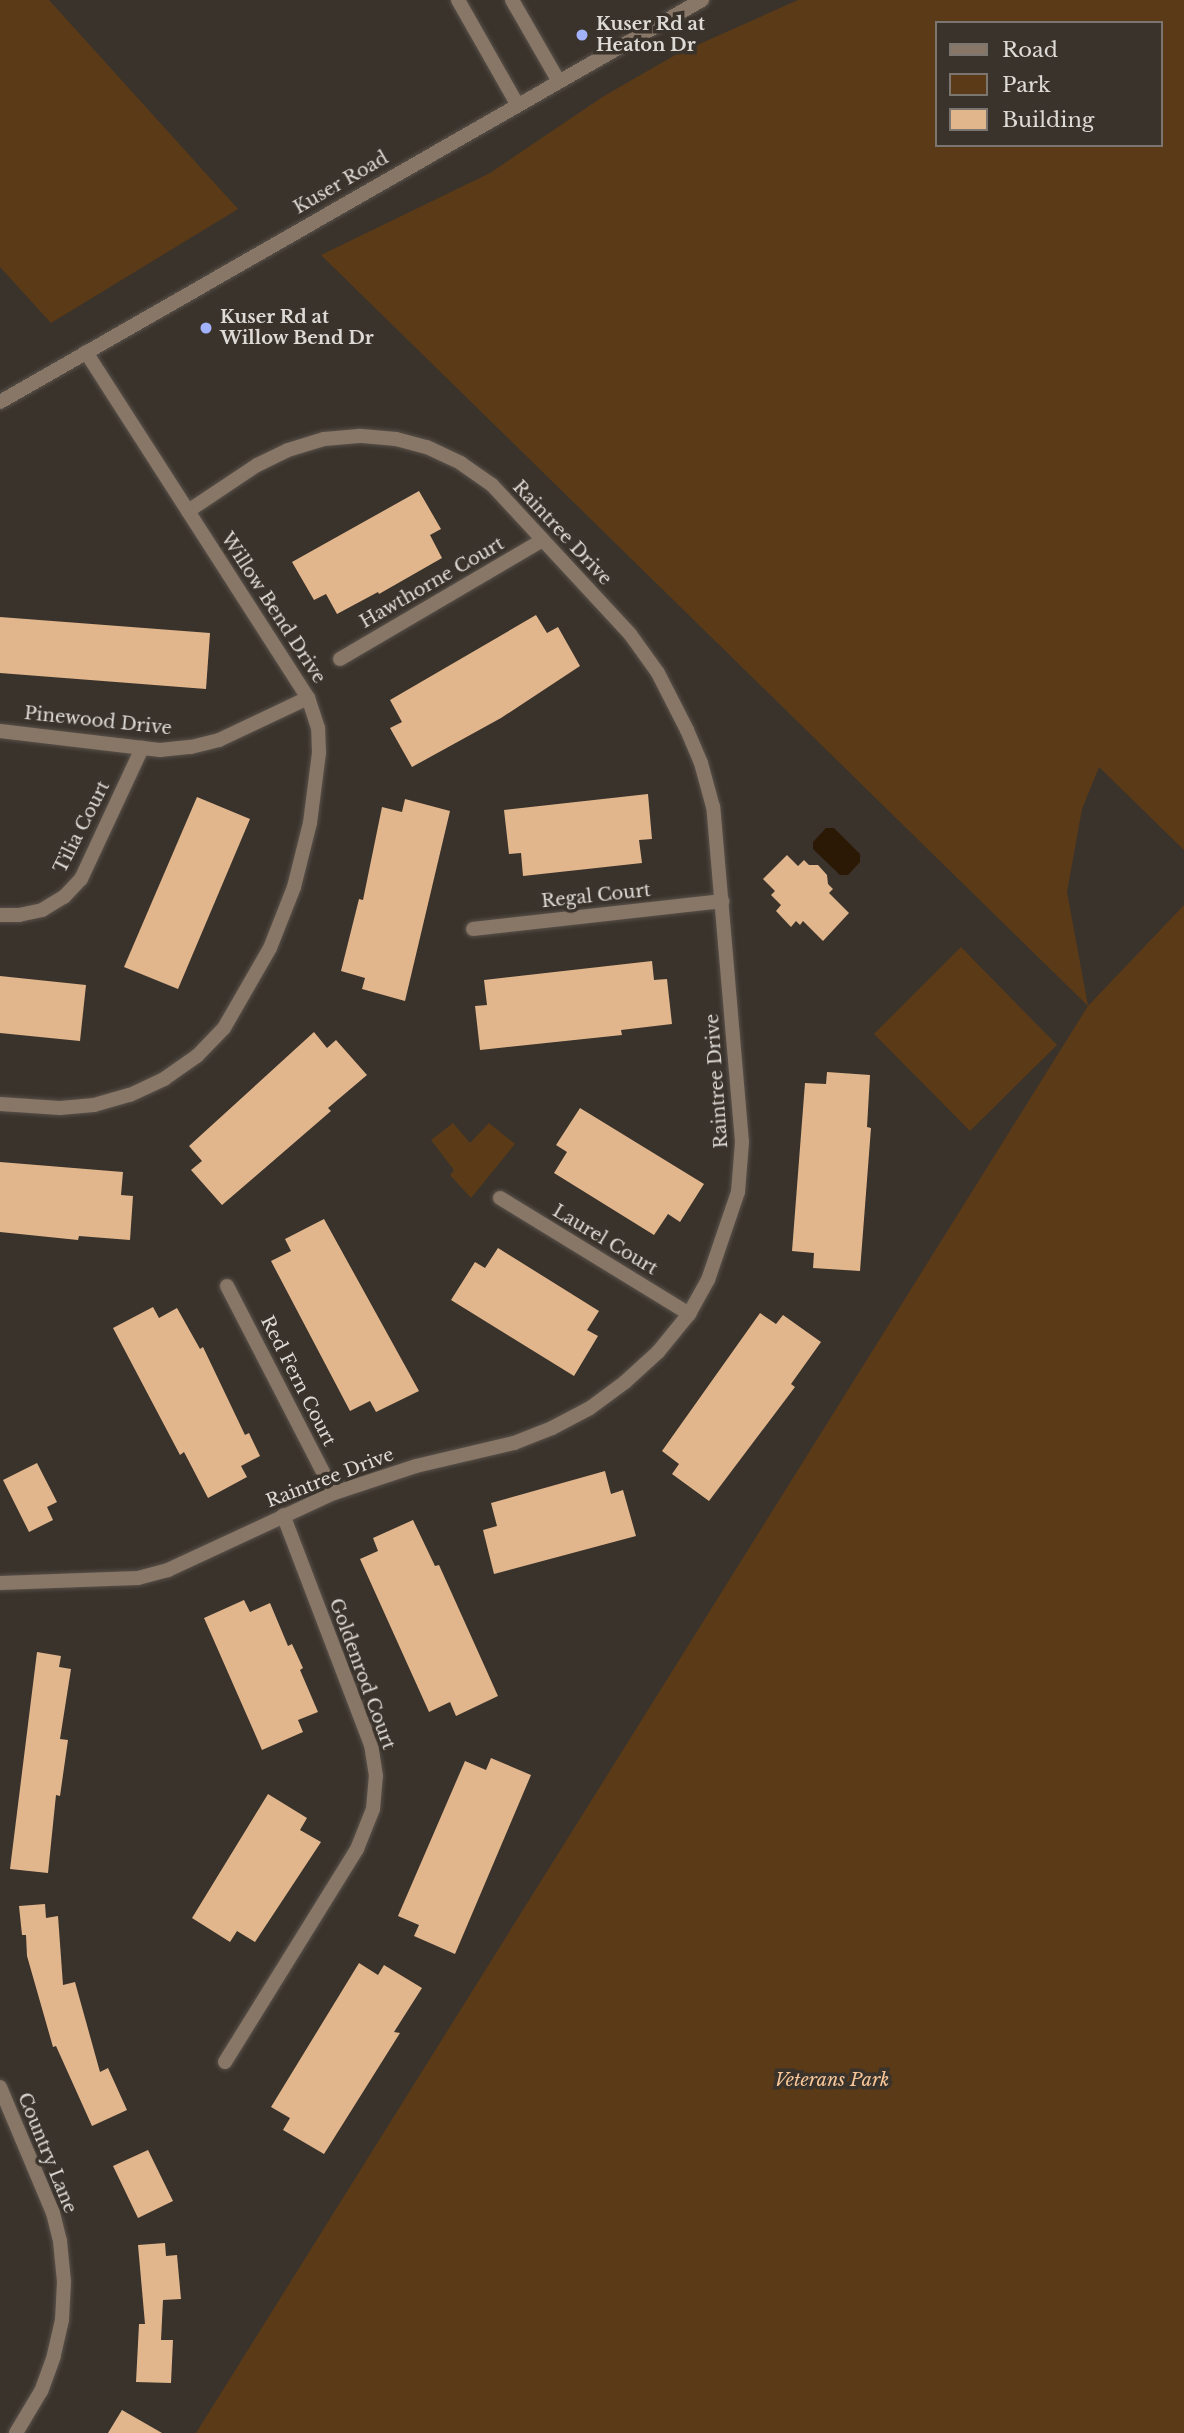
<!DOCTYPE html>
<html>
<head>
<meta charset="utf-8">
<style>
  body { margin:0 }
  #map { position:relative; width:1184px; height:2433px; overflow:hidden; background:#3a332c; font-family:"Libre Baskerville",serif }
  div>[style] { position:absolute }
  .green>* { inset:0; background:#5b3a17 }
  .water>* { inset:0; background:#2b1805 }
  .building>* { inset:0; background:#e1b68d }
  .roads { filter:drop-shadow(0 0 2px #58514a) drop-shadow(0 0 2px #58514a) }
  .minor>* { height:14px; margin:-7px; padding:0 7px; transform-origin:7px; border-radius:7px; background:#887666 }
  .tertiary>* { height:14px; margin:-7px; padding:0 7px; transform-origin:7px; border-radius:7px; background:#887666 }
  .dots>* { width:19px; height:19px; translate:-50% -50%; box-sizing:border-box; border:4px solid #3a332c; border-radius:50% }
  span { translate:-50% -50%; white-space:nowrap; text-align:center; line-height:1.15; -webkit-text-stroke:7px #3a332c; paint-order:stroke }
  .poi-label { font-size:18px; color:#dedad5; font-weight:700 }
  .left { translate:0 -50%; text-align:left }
  .street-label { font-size:18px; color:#dedad5 }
  .park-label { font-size:18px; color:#f9c799; font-style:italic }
  .legend { position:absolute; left:935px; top:21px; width:228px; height:126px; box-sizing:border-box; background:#3a332c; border:2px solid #7c7670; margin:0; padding:9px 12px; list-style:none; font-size:21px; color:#dedad5 }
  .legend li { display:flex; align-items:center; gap:14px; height:35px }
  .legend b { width:35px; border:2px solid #7c7670 }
</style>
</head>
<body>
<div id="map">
  <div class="green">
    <div style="clip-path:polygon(0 0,49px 0,238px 209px,51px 323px,0 267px)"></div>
    <div style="clip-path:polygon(evenodd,798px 0,1184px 0,1184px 850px,1099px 767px,1082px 809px,1067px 892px,1088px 1006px,1184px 905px,1184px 2433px,196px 2433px,1088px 1006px,321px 255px,490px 173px,604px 96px,677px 54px,798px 0,937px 23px,1161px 23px,1161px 145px,937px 145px,937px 23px)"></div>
    <div style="clip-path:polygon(961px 947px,1057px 1045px,970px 1131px,874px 1034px)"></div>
    <div style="clip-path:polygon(453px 1123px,470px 1143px,489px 1123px,515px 1144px,471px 1198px,450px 1175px,454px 1170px,431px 1140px)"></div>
  </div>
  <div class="water">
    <div style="clip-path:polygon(826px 828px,834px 828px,860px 854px,860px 862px,848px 875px,840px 875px,813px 849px,813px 842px)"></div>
  </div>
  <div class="building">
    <div style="clip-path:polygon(419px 491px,441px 529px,430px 535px,442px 558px,379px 594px,378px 592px,337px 614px,326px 594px,314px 600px,292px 562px)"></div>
    <div style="clip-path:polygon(536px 615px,547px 633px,558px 627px,580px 666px,501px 718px,412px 767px,390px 728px,402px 722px,390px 700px)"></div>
    <div style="clip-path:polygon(0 617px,210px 633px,206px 689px,0 673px)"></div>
    <div style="clip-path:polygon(648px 794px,652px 839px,639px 840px,642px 863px,523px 876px,521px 853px,509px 854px,504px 810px)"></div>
    <div style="clip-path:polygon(197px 797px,250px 819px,178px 989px,124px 967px)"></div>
    <div style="clip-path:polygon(405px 799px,450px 811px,405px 1001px,362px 989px,365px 978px,341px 971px,359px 899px,363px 900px,382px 807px,402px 812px)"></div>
    <div style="clip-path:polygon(787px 855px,798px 866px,804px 860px,809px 865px,818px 865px,827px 875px,828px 884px,833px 889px,829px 893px,849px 913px,823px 941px,803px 921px,800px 925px,796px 921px,791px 927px,776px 911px,781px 905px,771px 895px,775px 891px,763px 879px)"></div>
    <div style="clip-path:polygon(652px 961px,654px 980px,667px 979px,672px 1024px,621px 1030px,622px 1035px,480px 1050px,475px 1006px,487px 1005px,484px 980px)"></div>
    <div style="clip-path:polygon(0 976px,86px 985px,80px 1041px,0 1033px)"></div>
    <div style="clip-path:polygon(314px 1032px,327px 1048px,336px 1040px,367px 1075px,328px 1108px,331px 1111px,222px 1205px,191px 1170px,202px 1161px,189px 1146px)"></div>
    <div style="clip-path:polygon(827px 1072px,870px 1075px,867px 1127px,871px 1128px,860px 1271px,813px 1268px,814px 1253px,792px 1251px,805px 1083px,826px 1084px)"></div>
    <div style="clip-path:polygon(580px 1108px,704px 1184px,680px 1222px,668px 1214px,654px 1235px,554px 1173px,567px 1152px,556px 1145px)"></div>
    <div style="clip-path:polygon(0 1162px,123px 1172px,121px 1195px,133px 1196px,130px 1240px,79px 1236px,78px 1240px,0 1232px)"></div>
    <div style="clip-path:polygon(324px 1219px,419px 1391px,376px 1412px,370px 1401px,350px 1411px,271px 1261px,291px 1251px,285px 1239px)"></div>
    <div style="clip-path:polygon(498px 1248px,599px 1311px,587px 1330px,598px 1336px,574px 1376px,451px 1300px,475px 1262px,485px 1268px)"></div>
    <div style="clip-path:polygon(153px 1307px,159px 1318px,177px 1308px,200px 1349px,203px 1347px,245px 1435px,249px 1433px,260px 1456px,241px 1466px,247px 1477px,208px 1498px,184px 1452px,180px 1455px,113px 1328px)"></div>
    <div style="clip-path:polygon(760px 1313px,776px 1324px,783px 1315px,821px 1342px,791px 1384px,795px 1387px,709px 1501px,672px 1474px,679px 1464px,662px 1451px)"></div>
    <div style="clip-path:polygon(37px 1463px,57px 1502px,47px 1507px,53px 1520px,29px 1532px,3px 1480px)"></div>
    <div style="clip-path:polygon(605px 1471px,611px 1494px,623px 1490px,636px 1536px,494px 1574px,483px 1530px,497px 1526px,491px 1503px)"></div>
    <div style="clip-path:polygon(413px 1520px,435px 1566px,439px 1565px,498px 1696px,456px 1716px,450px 1702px,429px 1712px,360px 1559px,378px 1551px,373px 1538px)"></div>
    <div style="clip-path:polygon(244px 1600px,250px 1612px,270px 1603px,288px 1646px,292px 1644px,303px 1668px,300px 1670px,318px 1712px,298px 1720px,303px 1732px,262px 1750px,204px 1618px)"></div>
    <div style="clip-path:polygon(37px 1652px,61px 1656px,59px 1667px,71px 1669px,60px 1739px,68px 1740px,60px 1796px,56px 1795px,48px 1873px,10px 1869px)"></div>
    <div style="clip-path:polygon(491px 1758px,531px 1775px,455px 1954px,414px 1936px,419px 1925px,398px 1916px,465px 1761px,486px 1770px)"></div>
    <div style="clip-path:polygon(268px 1794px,307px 1818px,300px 1830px,321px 1842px,255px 1942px,237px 1931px,230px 1942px,192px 1918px)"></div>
    <div style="clip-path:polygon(45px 1904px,46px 1918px,58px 1916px,63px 1985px,75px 1982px,100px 2072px,108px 2068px,127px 2110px,92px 2126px,56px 2046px,53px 2047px,27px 1956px,26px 1935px,22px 1935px,19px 1906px)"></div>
    <div style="clip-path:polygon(359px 1963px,378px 1975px,384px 1965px,422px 1988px,394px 2032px,400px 2033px,324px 2154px,283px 2130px,290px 2118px,271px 2107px)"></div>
    <div style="clip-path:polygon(148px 2150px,173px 2201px,138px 2218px,113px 2166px)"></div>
    <div style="clip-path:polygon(165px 2243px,166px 2256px,177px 2255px,181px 2299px,163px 2300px,161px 2340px,173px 2340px,171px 2383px,136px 2382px,139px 2324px,145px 2324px,138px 2245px)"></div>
    <div style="clip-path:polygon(122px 2410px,162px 2433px,108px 2433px)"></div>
  </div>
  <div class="roads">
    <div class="minor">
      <div style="left:458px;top:0;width:120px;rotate:60.4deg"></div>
      <div style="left:512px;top:0;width:92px;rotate:60.1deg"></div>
      <div style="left:340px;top:659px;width:235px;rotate:-30.4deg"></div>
      <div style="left:0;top:731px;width:161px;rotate:6.8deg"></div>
      <div style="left:160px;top:750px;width:31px;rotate:-6deg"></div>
      <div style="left:191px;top:747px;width:29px;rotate:-14deg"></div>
      <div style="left:219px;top:740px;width:98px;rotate:-25.3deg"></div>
      <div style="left:0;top:915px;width:19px"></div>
      <div style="left:19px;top:915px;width:24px;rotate:-12deg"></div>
      <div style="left:42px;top:910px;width:26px;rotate:-31deg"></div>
      <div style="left:64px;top:897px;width:25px;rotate:-47deg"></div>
      <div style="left:81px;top:879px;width:145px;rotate:-65deg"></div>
      <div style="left:473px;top:929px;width:251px;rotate:-6.4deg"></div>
      <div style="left:0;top:1104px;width:60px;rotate:3.8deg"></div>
      <div style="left:60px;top:1108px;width:34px;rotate:-5deg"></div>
      <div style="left:94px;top:1105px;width:37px;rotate:-16deg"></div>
      <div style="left:130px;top:1095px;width:38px;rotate:-25deg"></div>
      <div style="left:164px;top:1079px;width:40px;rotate:-34.9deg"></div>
      <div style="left:197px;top:1056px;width:39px;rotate:-46deg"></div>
      <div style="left:224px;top:1028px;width:92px;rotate:-60.1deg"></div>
      <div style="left:270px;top:948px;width:66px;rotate:-68.5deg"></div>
      <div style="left:294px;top:887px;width:66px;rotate:-76deg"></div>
      <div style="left:310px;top:823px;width:71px;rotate:-82.7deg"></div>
      <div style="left:319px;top:753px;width:25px;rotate:-92deg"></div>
      <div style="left:318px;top:728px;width:32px;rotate:-108deg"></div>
      <div style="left:308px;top:698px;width:411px;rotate:-122.7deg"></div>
      <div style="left:500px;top:1198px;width:222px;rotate:31.5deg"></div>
      <div style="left:227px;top:1286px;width:233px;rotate:62.7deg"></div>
      <div style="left:0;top:1583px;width:138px;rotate:-2.1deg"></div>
      <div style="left:138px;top:1578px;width:31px;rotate:-15deg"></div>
      <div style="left:168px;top:1570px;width:183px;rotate:-24.9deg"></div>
      <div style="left:334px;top:1493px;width:86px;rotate:-18.2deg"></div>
      <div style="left:416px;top:1466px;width:101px;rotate:-13.2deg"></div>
      <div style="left:514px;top:1443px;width:41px;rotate:-21.5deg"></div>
      <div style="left:552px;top:1428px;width:43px;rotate:-27.8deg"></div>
      <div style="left:590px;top:1408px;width:44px;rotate:-36.6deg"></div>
      <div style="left:625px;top:1382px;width:45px;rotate:-42.3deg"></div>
      <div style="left:658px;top:1352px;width:49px;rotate:-50.8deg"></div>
      <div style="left:689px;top:1314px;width:39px;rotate:-61deg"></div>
      <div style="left:708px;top:1280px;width:93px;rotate:-71.2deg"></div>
      <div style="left:738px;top:1192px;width:50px;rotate:-85.4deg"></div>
      <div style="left:742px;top:1142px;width:336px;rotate:-94.9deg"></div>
      <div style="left:713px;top:807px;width:46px;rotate:-105.3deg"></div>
      <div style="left:701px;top:763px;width:36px;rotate:-113deg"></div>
      <div style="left:687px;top:730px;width:64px;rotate:-117deg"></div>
      <div style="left:658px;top:673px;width:48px;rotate:-125.7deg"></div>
      <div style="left:630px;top:634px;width:203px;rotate:-132.8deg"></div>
      <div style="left:492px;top:485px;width:38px;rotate:-145deg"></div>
      <div style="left:461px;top:463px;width:38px;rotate:-155deg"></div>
      <div style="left:426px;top:447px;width:31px;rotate:-165deg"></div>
      <div style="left:396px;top:439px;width:37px;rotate:-175deg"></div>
      <div style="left:359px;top:436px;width:35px;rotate:175deg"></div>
      <div style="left:324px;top:439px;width:38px;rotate:163deg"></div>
      <div style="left:288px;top:450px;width:34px;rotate:154deg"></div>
      <div style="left:257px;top:465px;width:83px;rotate:146.3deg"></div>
      <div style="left:225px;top:2062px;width:251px;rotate:-58.2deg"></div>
      <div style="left:357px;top:1849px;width:43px;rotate:-68.2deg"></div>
      <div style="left:373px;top:1809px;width:33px;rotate:-85deg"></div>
      <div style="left:376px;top:1776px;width:31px;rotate:-99deg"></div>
      <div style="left:371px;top:1745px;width:246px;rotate:-110.9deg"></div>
      <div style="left:0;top:2087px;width:137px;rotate:67.2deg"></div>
      <div style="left:53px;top:2213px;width:29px;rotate:76deg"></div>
      <div style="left:60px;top:2241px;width:41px;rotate:84.4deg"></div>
      <div style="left:64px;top:2282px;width:38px;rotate:93deg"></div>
      <div style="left:62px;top:2320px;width:37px;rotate:103deg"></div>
      <div style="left:54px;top:2356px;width:37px;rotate:110deg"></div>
      <div style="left:41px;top:2391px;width:49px;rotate:120.8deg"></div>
    </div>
    <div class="tertiary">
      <div style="left:0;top:402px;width:809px;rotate:-29.8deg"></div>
    </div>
  </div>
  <div class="dots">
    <div style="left:582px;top:35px;background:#a3b2fd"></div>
    <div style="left:206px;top:328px;background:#a3b2fd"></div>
  </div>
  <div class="poi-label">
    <span class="left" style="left:596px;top:35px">Kuser Rd at<br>Heaton Dr</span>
    <span class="left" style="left:220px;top:328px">Kuser Rd at<br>Willow Bend Dr</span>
  </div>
  <div class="street-label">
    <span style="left:341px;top:183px;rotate:-30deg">Kuser Road</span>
    <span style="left:562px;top:533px;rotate:47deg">Raintree Drive</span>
    <span style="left:432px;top:583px;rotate:-30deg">Hawthorne Court</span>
    <span style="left:273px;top:608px;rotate:57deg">Willow Bend Drive</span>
    <span style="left:98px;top:721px;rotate:6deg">Pinewood Drive</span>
    <span style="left:82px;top:827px;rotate:-63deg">Tilia Court</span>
    <span style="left:596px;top:896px;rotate:-6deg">Regal Court</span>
    <span style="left:717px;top:1081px;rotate:-94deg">Raintree Drive</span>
    <span style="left:605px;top:1240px;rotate:31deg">Laurel Court</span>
    <span style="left:298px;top:1381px;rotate:63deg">Red Fern Court</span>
    <span style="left:330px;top:1478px;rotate:-21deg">Raintree Drive</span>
    <span style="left:362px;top:1674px;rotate:70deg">Goldenrod Court</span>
    <span style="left:47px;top:2153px;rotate:68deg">Country Lane</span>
  </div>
  <div class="park-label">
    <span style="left:832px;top:2080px">Veterans Park</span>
  </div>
  <ul class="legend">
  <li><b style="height:9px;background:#887666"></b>Road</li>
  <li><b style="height:19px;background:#5b3a17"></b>Park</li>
  <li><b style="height:19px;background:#e1b68d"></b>Building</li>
  </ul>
</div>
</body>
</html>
